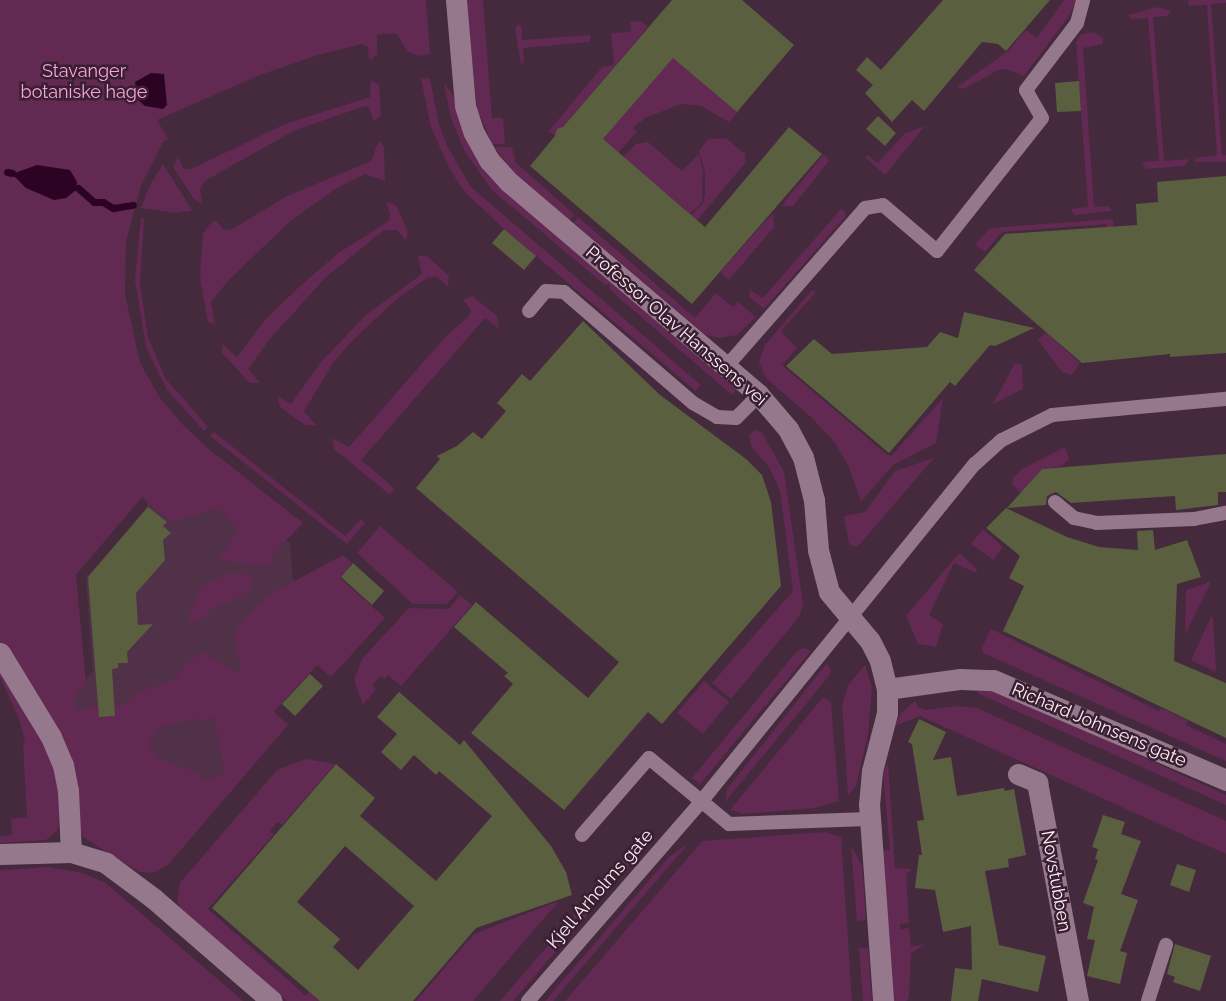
<!DOCTYPE html>
<html>
<head>
<meta charset="utf-8">
<style>
  body { margin:0 }
  #map { position:relative; width:1226px; height:1001px; overflow:hidden; background:#442a3c; font-family:Raleway,sans-serif }
  div>[style] { position:absolute }
  .built>* { inset:0; background:#513147 }
  .green>* { inset:0; background:#622953 }
  .water>* { inset:0; background:#2d0324 }
  .stream>* { height:7px; margin:-3.5px; padding:0 3.5px; transform-origin:3.5px; border-radius:3.5px; background:#2d0324 }
  .building>* { inset:0; background:#5a5f40 }
  .lane>* { height:14px; margin:-7px; padding:0 7px; transform-origin:7px; border-radius:7px; background:#96788c }
  .street>* { height:21px; margin:-10.5px; padding:0 10.5px; transform-origin:10.5px; border-radius:10.5px; background:#96788c }
  span { translate:-50% -50%; white-space:nowrap; text-align:center; line-height:1.15; -webkit-text-stroke:5px #392031; paint-order:stroke }
  .park-label { font-size:18px; color:#fba1e0 }
  .street-label { font-size:18px; color:#feecf8 }
</style>
</head>
<body>
<div id="map">
  <div class="built">
    <div style="clip-path:polygon(199px 462px,290px 544px,293px 579px,304px 588px,226px 775px,137px 829px,68px 697px,93px 672px,86px 578px,147px 507px,144px 478px)"></div>
  </div>
  <div class="green">
    <div style="clip-path:polygon(evenodd,0 0,426px 0,430px 54px,419px 56px,408px 52px,396px 33px,377px 35px,377px 54px,372px 59px,369px 59px,368px 47px,362px 44px,318px 55px,260px 75px,157px 120px,168px 139px,163px 142px,141px 186px,126px 241px,125px 294px,140px 363px,160px 398px,184px 426px,210px 450px,303px 523px,274px 553px,269px 566px,219px 560px,238px 529px,218px 508px,171px 522px,142px 497px,76px 575px,86px 683px,75px 695px,77px 709px,85px 710px,101px 702px,122px 706px,139px 692px,174px 680px,190px 661px,203px 652px,239px 674px,241px 669px,234px 633px,245px 617px,274px 592px,343px 555px,352px 563px,340px 578px,385px 618px,331px 677px,317px 665px,274px 712px,288px 725px,168px 865px,153px 873px,139px 872px,83px 837px,0 643px,0 0,214px 716px,225px 774px,204px 780px,198px 773px,157px 758px,150px 748px,151px 737px,159px 728px,195px 718px,206px 722px,214px 716px)"></div>
    <div style="clip-path:polygon(466px 0,483px 0,492px 118px,503px 118px,505px 144px,492px 144px,477px 108px)"></div>
    <div style="clip-path:polygon(1064px 0,1077px 0,1069px 16px,1024px 76px,1006px 69px,998px 70px,964px 89px,957px 87px,1008px 51px,1026px 30px,1037px 38px)"></div>
    <div style="clip-path:polygon(1188px 0,1226px 0,1226px 3px,1211px 4px,1222px 155px,1226px 155px,1226px 162px,1195px 162px,1195px 158px,1217px 155px,1207px 5px,1189px 6px)"></div>
    <div style="clip-path:polygon(1156px 7px,1171px 11px,1168px 16px,1153px 17px,1164px 161px,1188px 159px,1188px 162px,1184px 166px,1146px 169px,1142px 162px,1159px 161px,1148px 18px,1130px 19px,1128px 15px)"></div>
    <div style="clip-path:polygon(641px 21px,648px 27px,562px 128px,557px 130px,555px 136px,549px 131px,602px 67px,611px 66px,614px 62px,611px 33px,631px 32px,630px 22px)"></div>
    <div style="clip-path:polygon(518px 24px,522px 28px,522px 40px,590px 35px,590px 42px,523px 48px,524px 62px,521px 65px,515px 29px)"></div>
    <div style="clip-path:polygon(1094px 32px,1103px 38px,1103px 44px,1083px 48px,1094px 207px,1109px 206px,1112px 211px,1074px 215px,1071px 209px,1088px 207px,1076px 42px,1081px 34px)"></div>
    <div style="clip-path:polygon(675px 55px,739px 111px,729px 122px,701px 106px,681px 104px,645px 118px,633px 128px,637px 132px,618px 153px,593px 151px)"></div>
    <div style="clip-path:polygon(430px 78px,438px 121px,447px 146px,471px 187px,701px 385px,696px 391px,504px 229px,465px 192px,450px 170px,431px 127px,421px 79px)"></div>
    <div style="clip-path:polygon(371px 80px,379px 85px,381px 115px,374px 121px,369px 107px,365px 106px,295px 130px,205px 181px,200px 189px,202px 204px,194px 199px,173px 167px,178px 157px,184px 169px,191px 169px,285px 124px,370px 97px)"></div>
    <div style="clip-path:polygon(444px 84px,452px 93px,469px 145px,495px 183px,736px 390px,732px 395px,609px 289px,610px 284px,605px 285px,492px 190px,465px 152px,451px 118px)"></div>
    <div style="clip-path:polygon(925px 126px,885px 175px,866px 158px,868px 155px,878px 163px,904px 134px)"></div>
    <div style="clip-path:polygon(726px 138px,745px 154px,745px 163px,696px 222px,690px 216px,703px 203px,705px 194px,705px 172px,699px 151px,708px 139px)"></div>
    <div style="clip-path:polygon(379px 140px,384px 147px,385px 181px,365px 174px,335px 189px,288px 223px,228px 281px,211px 302px,215px 324px,208px 322px,200px 277px,203px 234px,209px 225px,216px 220px,223px 229px,231px 230px,285px 197px,371px 161px)"></div>
    <div style="clip-path:polygon(648px 142px,682px 171px,699px 154px,703px 170px,702px 202px,686px 218px,686px 210px,623px 157px,636px 144px)"></div>
    <div style="clip-path:polygon(494px 147px,512px 147px,516px 163px,574px 214px,570px 220px,516px 174px)"></div>
    <div style="clip-path:polygon(824px 154px,829px 161px,793px 206px,781px 206px)"></div>
    <div style="clip-path:polygon(163px 164px,192px 210px,189px 211px,176px 213px,141px 208px,149px 187px)"></div>
    <div style="clip-path:polygon(390px 202px,396px 206px,408px 231px,407px 238px,405px 240px,397px 230px,384px 230px,326px 277px,269px 340px,248px 369px,260px 383px,250px 383px,222px 353px,222px 344px,237px 357px,264px 321px,300px 286px,337px 254px,389px 221px,390px 213px,386px 203px)"></div>
    <div style="clip-path:polygon(841px 209px,845px 211px,845px 217px,764px 309px,749px 297px,750px 290px,763px 298px)"></div>
    <div style="clip-path:polygon(773px 213px,774px 227px,729px 280px,720px 272px)"></div>
    <div style="clip-path:polygon(141px 217px,144px 219px,140px 284px,148px 337px,165px 378px,208px 427px,204px 431px,167px 390px,146px 347px,135px 280px)"></div>
    <div style="clip-path:polygon(578px 217px,695px 318px,716px 293px,733px 307px,738px 302px,756px 317px,737px 335px,720px 338px,706px 335px,574px 223px)"></div>
    <div style="clip-path:polygon(1113px 219px,1117px 274px,1110px 274px,1106px 224px,1002px 232px,985px 252px,975px 245px,990px 228px)"></div>
    <div style="clip-path:polygon(418px 256px,427px 256px,449px 276px,448px 287px,437px 277px,429px 277px,398px 298px,353px 340px,333px 363px,304px 411px,316px 425px,305px 425px,280px 407px,277px 396px,291px 404px,321px 362px,366px 315px,422px 274px)"></div>
    <div style="clip-path:polygon(812px 290px,816px 292px,781px 331px,797px 348px,782px 365px,885px 453px,891px 456px,943px 398px,936px 443px,893px 465px,861px 502px,849px 467px,835px 443px,812px 418px,766px 378px,759px 362px,765px 345px)"></div>
    <div style="clip-path:polygon(472px 296px,497px 316px,499px 329px,485px 318px,361px 460px,394px 488px,390px 495px,334px 449px,332px 438px,349px 447px,446px 336px,470px 315px,471px 310px,463px 300px)"></div>
    <div style="clip-path:polygon(1046px 332px,1080px 363px,1072px 375px,1062px 372px,1038px 340px)"></div>
    <div style="clip-path:polygon(1015px 363px,1022px 365px,1023px 389px,993px 404px)"></div>
    <div style="clip-path:polygon(754px 430px,762px 432px,784px 472px,803px 604px,799px 617px,731px 699px,712px 683px,793px 591px,780px 491px,769px 467px,752px 448px,749px 435px)"></div>
    <div style="clip-path:polygon(214px 432px,345px 536px,361px 519px,365px 523px,347px 544px,210px 436px)"></div>
    <div style="clip-path:polygon(1063px 448px,1066px 449px,1069px 459px,1062px 466px,1042px 469px,1021px 493px,1012px 484px,1013px 478px,1022px 469px)"></div>
    <div style="clip-path:polygon(934px 458px,860px 544px,856px 547px,849px 544px,844px 516px,865px 512px,895px 471px)"></div>
    <div style="clip-path:polygon(380px 526px,458px 592px,447px 604px,413px 604px,357px 553px)"></div>
    <div style="clip-path:polygon(983px 529px,1003px 547px,993px 560px,971px 544px)"></div>
    <div style="clip-path:polygon(959px 553px,977px 569px,976px 573px,954px 563px,929px 615px,943px 624px,936px 647px,918px 644px,906px 616px)"></div>
    <div style="clip-path:polygon(229px 573px,252px 575px,252px 587px,239px 598px,213px 608px,204px 617px,192px 623px,188px 620px,199px 588px)"></div>
    <div style="clip-path:polygon(1210px 582px,1210px 584px,1185px 635px,1186px 590px)"></div>
    <div style="clip-path:polygon(460px 595px,472px 605px,401px 686px,388px 675px,385px 679px,380px 676px,372px 685px,376px 689px,363px 705px,354px 680px,362px 659px,409px 608px,449px 609px)"></div>
    <div style="clip-path:polygon(1211px 617px,1213px 617px,1216px 672px,1191px 660px)"></div>
    <div style="clip-path:polygon(991px 629px,1159px 711px,1161px 708px,1188px 721px,1186px 725px,1226px 744px,1226px 761px,983px 653px,982px 647px)"></div>
    <div style="clip-path:polygon(804px 648px,811px 651px,700px 784px,692px 778px,797px 651px)"></div>
    <div style="clip-path:polygon(0 661px,50px 748px,62px 807px,57px 831px,46px 840px,0 843px,0 836px,12px 835px,11px 819px,27px 817px,23px 743px,25px 742px,20px 721px,0 677px)"></div>
    <div style="clip-path:polygon(827px 663px,831px 671px,829px 676px,725px 802px,727px 789px)"></div>
    <div style="clip-path:polygon(865px 665px,872px 687px,868px 735px,856px 786px,848px 795px,842px 705px,848px 685px)"></div>
    <div style="clip-path:polygon(704px 681px,729px 702px,703px 734px,677px 713px)"></div>
    <div style="clip-path:polygon(978px 688px,1011px 697px,1226px 795px,1226px 805px,977px 693px)"></div>
    <div style="clip-path:polygon(823px 697px,831px 702px,839px 801px,815px 808px,743px 814px,730px 810px)"></div>
    <div style="clip-path:polygon(915px 701px,918px 707px,925px 710px,957px 706px,977px 708px,1226px 821px,1226px 854px,920px 716px,895px 726px,901px 713px)"></div>
    <div style="clip-path:polygon(306px 759px,335px 764px,282px 825px,277px 822px,270px 831px,274px 834px,208px 909px,306px 996px,322px 977px,330px 1001px,287px 1001px,181px 910px,177px 901px,180px 883px,277px 770px)"></div>
    <div style="clip-path:polygon(888px 763px,895px 868px,913px 869px,906px 874px,909px 923px,900px 924px,900px 929px,909px 928px,911px 946px,924px 945px,911px 953px,909px 998px,906px 1001px,893px 1001px,882px 851px,890px 850px,883px 773px)"></div>
    <div style="clip-path:polygon(824px 832px,841px 837px,852px 1001px,565px 1001px,702px 841px)"></div>
    <div style="clip-path:polygon(643px 836px,650px 842px,513px 1001px,500px 1001px)"></div>
    <div style="clip-path:polygon(689px 843px,553px 1001px,545px 1001px,669px 857px)"></div>
    <div style="clip-path:polygon(851px 846px,862px 865px,866px 920px,857px 921px)"></div>
    <div style="clip-path:polygon(49px 867px,83px 873px,106px 883px,243px 1001px,0 1001px,0 870px)"></div>
    <div style="clip-path:polygon(559px 901px,473px 1001px,416px 1001px,474px 934px)"></div>
    <div style="clip-path:polygon(859px 948px,868px 948px,872px 1001px,863px 1001px)"></div>
  </div>
  <div class="water">
    <div style="clip-path:polygon(151px 73px,164px 74px,167px 105px,163px 109px,145px 106px,138px 100px,135px 82px)"></div>
    <div style="clip-path:polygon(37px 165px,70px 170px,77px 182px,76px 190px,66px 198px,54px 200px,26px 188px,12px 174px)"></div>
  </div>
  <div class="stream">
    <div style="left:7px;top:172px;width:5px;rotate:11deg"></div>
    <div style="left:78px;top:188px;width:21px;rotate:41deg"></div>
    <div style="left:94px;top:202px;width:9px"></div>
    <div style="left:103px;top:202px;width:12px;rotate:31deg"></div>
    <div style="left:113px;top:208px;width:20px;rotate:-9deg"></div>
  </div>
  <div class="building">
    <div style="clip-path:polygon(672px 0,742px 0,794px 45px,737px 112px,673px 58px,603px 139px,705px 227px,789px 127px,822px 154px,692px 304px,530px 166px,555px 136px,557px 129px,563px 127px)"></div>
    <div style="clip-path:polygon(943px 0,1050px 0,1006px 51px,998px 44px,982px 42px,924px 111px,912px 100px,892px 122px,865px 93px,873px 85px,856px 70px,867px 57px,881px 70px)"></div>
    <div style="clip-path:polygon(1079px 81px,1081px 111px,1057px 112px,1055px 83px)"></div>
    <div style="clip-path:polygon(878px 116px,896px 133px,885px 146px,866px 129px)"></div>
    <div style="clip-path:polygon(1226px 176px,1226px 353px,1170px 357px,1170px 354px,1082px 363px,974px 270px,1005px 234px,1137px 225px,1136px 204px,1158px 202px,1157px 182px)"></div>
    <div style="clip-path:polygon(504px 229px,536px 256px,524px 270px,492px 243px)"></div>
    <div style="clip-path:polygon(964px 312px,1034px 328px,995px 346px,990px 345px,955px 386px,950px 382px,889px 453px,786px 366px,814px 339px,832px 354px,927px 347px,940px 332px,958px 338px)"></div>
    <div style="clip-path:polygon(583px 321px,660px 395px,746px 459px,762px 475px,771px 502px,781px 586px,662px 724px,648px 712px,564px 810px,471px 733px,513px 684px,504px 676px,508px 673px,454px 627px,476px 602px,588px 698px,619px 662px,416px 488px,440px 459px,437px 456px,457px 446px,473px 432px,482px 439px,506px 411px,497px 403px,522px 374px,530px 381px)"></div>
    <div style="clip-path:polygon(1226px 454px,1226px 492px,1218px 492px,1218px 505px,1176px 510px,1175px 496px,1071px 503px,1056px 492px,1047px 496px,1046px 505px,1007px 508px,1042px 469px)"></div>
    <div style="clip-path:polygon(148px 507px,167px 522px,163px 526px,171px 533px,163px 540px,165px 560px,136px 593px,138px 625px,153px 624px,127px 652px,128px 663px,118px 663px,118px 668px,112px 669px,115px 716px,99px 717px,88px 577px)"></div>
    <div style="clip-path:polygon(1006px 508px,1067px 537px,1099px 547px,1138px 550px,1137px 531px,1153px 530px,1155px 550px,1187px 540px,1201px 577px,1177px 584px,1174px 661px,1226px 683px,1226px 738px,1003px 631px,1024px 586px,1009px 578px,1020px 556px,986px 528px)"></div>
    <div style="clip-path:polygon(353px 563px,384px 591px,372px 605px,341px 577px)"></div>
    <div style="clip-path:polygon(310px 674px,323px 686px,295px 716px,282px 704px)"></div>
    <div style="clip-path:polygon(evenodd,399px 692px,460px 745px,464px 740px,551px 846px,566px 872px,572px 895px,476px 928px,413px 1001px,320px 1001px,212px 908px,336px 764px,375px 798px,360px 816px,436px 881px,492px 816px,439px 771px,436px 775px,414px 755px,401px 770px,381px 752px,397px 734px,377px 717px,399px 692px,345px 846px,414px 906px,358px 970px,333px 947px,340px 939px,297px 902px,345px 846px)"></div>
    <div style="clip-path:polygon(919px 719px,946px 732px,933px 760px,951px 757px,957px 796px,1004px 788px,1005px 791px,1014px 789px,1026px 855px,1008px 859px,1009px 867px,985px 871px,999px 945px,1046px 956px,1038px 992px,982px 979px,978px 1001px,951px 1001px,955px 968px,972px 970px,971px 926px,943px 932px,935px 890px,915px 888px,919px 855px,922px 855px,917px 821px,924px 820px,912px 744px,908px 742px)"></div>
    <div style="clip-path:polygon(1103px 815px,1125px 822px,1121px 834px,1141px 841px,1121px 894px,1138px 900px,1120px 951px,1127px 953px,1120px 984px,1087px 976px,1095px 940px,1087px 939px,1094px 907px,1083px 903px,1098px 860px,1095px 859px,1098px 849px,1092px 847px)"></div>
    <div style="clip-path:polygon(1177px 864px,1196px 870px,1189px 892px,1170px 885px)"></div>
    <div style="clip-path:polygon(1175px 944px,1211px 956px,1200px 991px,1173px 982px,1175px 977px,1167px 974px)"></div>
  </div>
  <div class="lane">
    <div style="left:529px;top:311px;width:26px;rotate:-50deg"></div>
    <div style="left:546px;top:291px;width:18px;rotate:3deg"></div>
    <div style="left:564px;top:292px;width:170px;rotate:40.7deg"></div>
    <div style="left:693px;top:403px;width:28px;rotate:30deg"></div>
    <div style="left:717px;top:417px;width:19px;rotate:3deg"></div>
    <div style="left:736px;top:418px;width:33px;rotate:-45deg"></div>
    <div style="left:726px;top:367px;width:211px;rotate:-48.8deg"></div>
    <div style="left:865px;top:208px;width:18px;rotate:-9deg"></div>
    <div style="left:883px;top:205px;width:71px;rotate:40.4deg"></div>
    <div style="left:937px;top:251px;width:169px;rotate:-51.7deg"></div>
    <div style="left:1042px;top:118px;width:32px;rotate:-120deg"></div>
    <div style="left:1026px;top:90px;width:84px;rotate:-52.7deg"></div>
    <div style="left:1077px;top:23px;width:24px;rotate:-75deg"></div>
    <div style="left:1055px;top:502px;width:25px;rotate:40deg"></div>
    <div style="left:1074px;top:518px;width:24px;rotate:12deg"></div>
    <div style="left:1097px;top:523px;width:97px;rotate:-2.4deg"></div>
    <div style="left:1194px;top:519px;width:33px;rotate:-11deg"></div>
    <div style="left:582px;top:835px;width:102px;rotate:-49deg"></div>
    <div style="left:649px;top:758px;width:104px;rotate:39.5deg"></div>
    <div style="left:729px;top:824px;width:140px;rotate:-2deg"></div>
    <div style="left:528px;top:1001px;width:262px;rotate:-49deg"></div>
    <div style="left:700px;top:803px;width:437px;rotate:-51deg"></div>
    <div style="left:975px;top:464px;width:36px;rotate:-42deg"></div>
    <div style="left:1002px;top:440px;width:56px;rotate:-26.6deg"></div>
    <div style="left:1052px;top:415px;width:175px;rotate:-5.3deg"></div>
    <div style="left:1148px;top:1001px;width:59px;rotate:-72.2deg"></div>
  </div>
  <div class="street">
    <div style="left:456px;top:0;width:106px;rotate:85.1deg"></div>
    <div style="left:465px;top:106px;width:28px;rotate:72deg"></div>
    <div style="left:474px;top:133px;width:31px;rotate:61deg"></div>
    <div style="left:489px;top:160px;width:30px;rotate:48deg"></div>
    <div style="left:509px;top:182px;width:328px;rotate:40.4deg"></div>
    <div style="left:759px;top:395px;width:45px;rotate:49.5deg"></div>
    <div style="left:788px;top:429px;width:32px;rotate:62deg"></div>
    <div style="left:803px;top:457px;width:44px;rotate:75.7deg"></div>
    <div style="left:814px;top:500px;width:50px;rotate:85.4deg"></div>
    <div style="left:818px;top:550px;width:43px;rotate:75.3deg"></div>
    <div style="left:829px;top:592px;width:64px;rotate:50.1deg"></div>
    <div style="left:870px;top:641px;width:22px;rotate:63deg"></div>
    <div style="left:880px;top:661px;width:29px;rotate:76deg"></div>
    <div style="left:887px;top:689px;width:24px;rotate:90deg"></div>
    <div style="left:887px;top:713px;width:60px;rotate:104.5deg"></div>
    <div style="left:872px;top:771px;width:33px;rotate:95deg"></div>
    <div style="left:869px;top:804px;width:197px;rotate:85.9deg"></div>
    <div style="left:0;top:653px;width:98px;rotate:58.7deg"></div>
    <div style="left:51px;top:737px;width:30px;rotate:67deg"></div>
    <div style="left:63px;top:765px;width:26px;rotate:79deg"></div>
    <div style="left:68px;top:791px;width:61px;rotate:87.2deg"></div>
    <div style="left:887px;top:689px;width:74px;rotate:-7.8deg"></div>
    <div style="left:960px;top:679px;width:33px;rotate:2deg"></div>
    <div style="left:993px;top:680px;width:254px;rotate:23.2deg"></div>
    <div style="left:1018px;top:774px;width:21px;rotate:23deg"></div>
    <div style="left:1037px;top:782px;width:223px;rotate:79.4deg"></div>
    <div style="left:0;top:854px;width:71px;rotate:-1.6deg"></div>
    <div style="left:71px;top:852px;width:37px;rotate:17deg"></div>
    <div style="left:106px;top:863px;width:59px;rotate:36.7deg"></div>
    <div style="left:153px;top:898px;width:157px;rotate:40.9deg"></div>
  </div>
  <div class="park-label">
    <span style="left:84px;top:82px">Stavanger<br>botaniske hage</span>
  </div>
  <div class="street-label">
    <span style="left:676px;top:326px;rotate:41deg">Professor Olav Hanssens vei</span>
    <span style="left:1099px;top:725px;rotate:23deg">Richard Johnsens gate</span>
    <span style="left:1056px;top:881px;rotate:80deg">Novstubben</span>
    <span style="left:600px;top:889px;rotate:-49deg">Kjell Arholms gate</span>
  </div>
</div>
</body>
</html>
